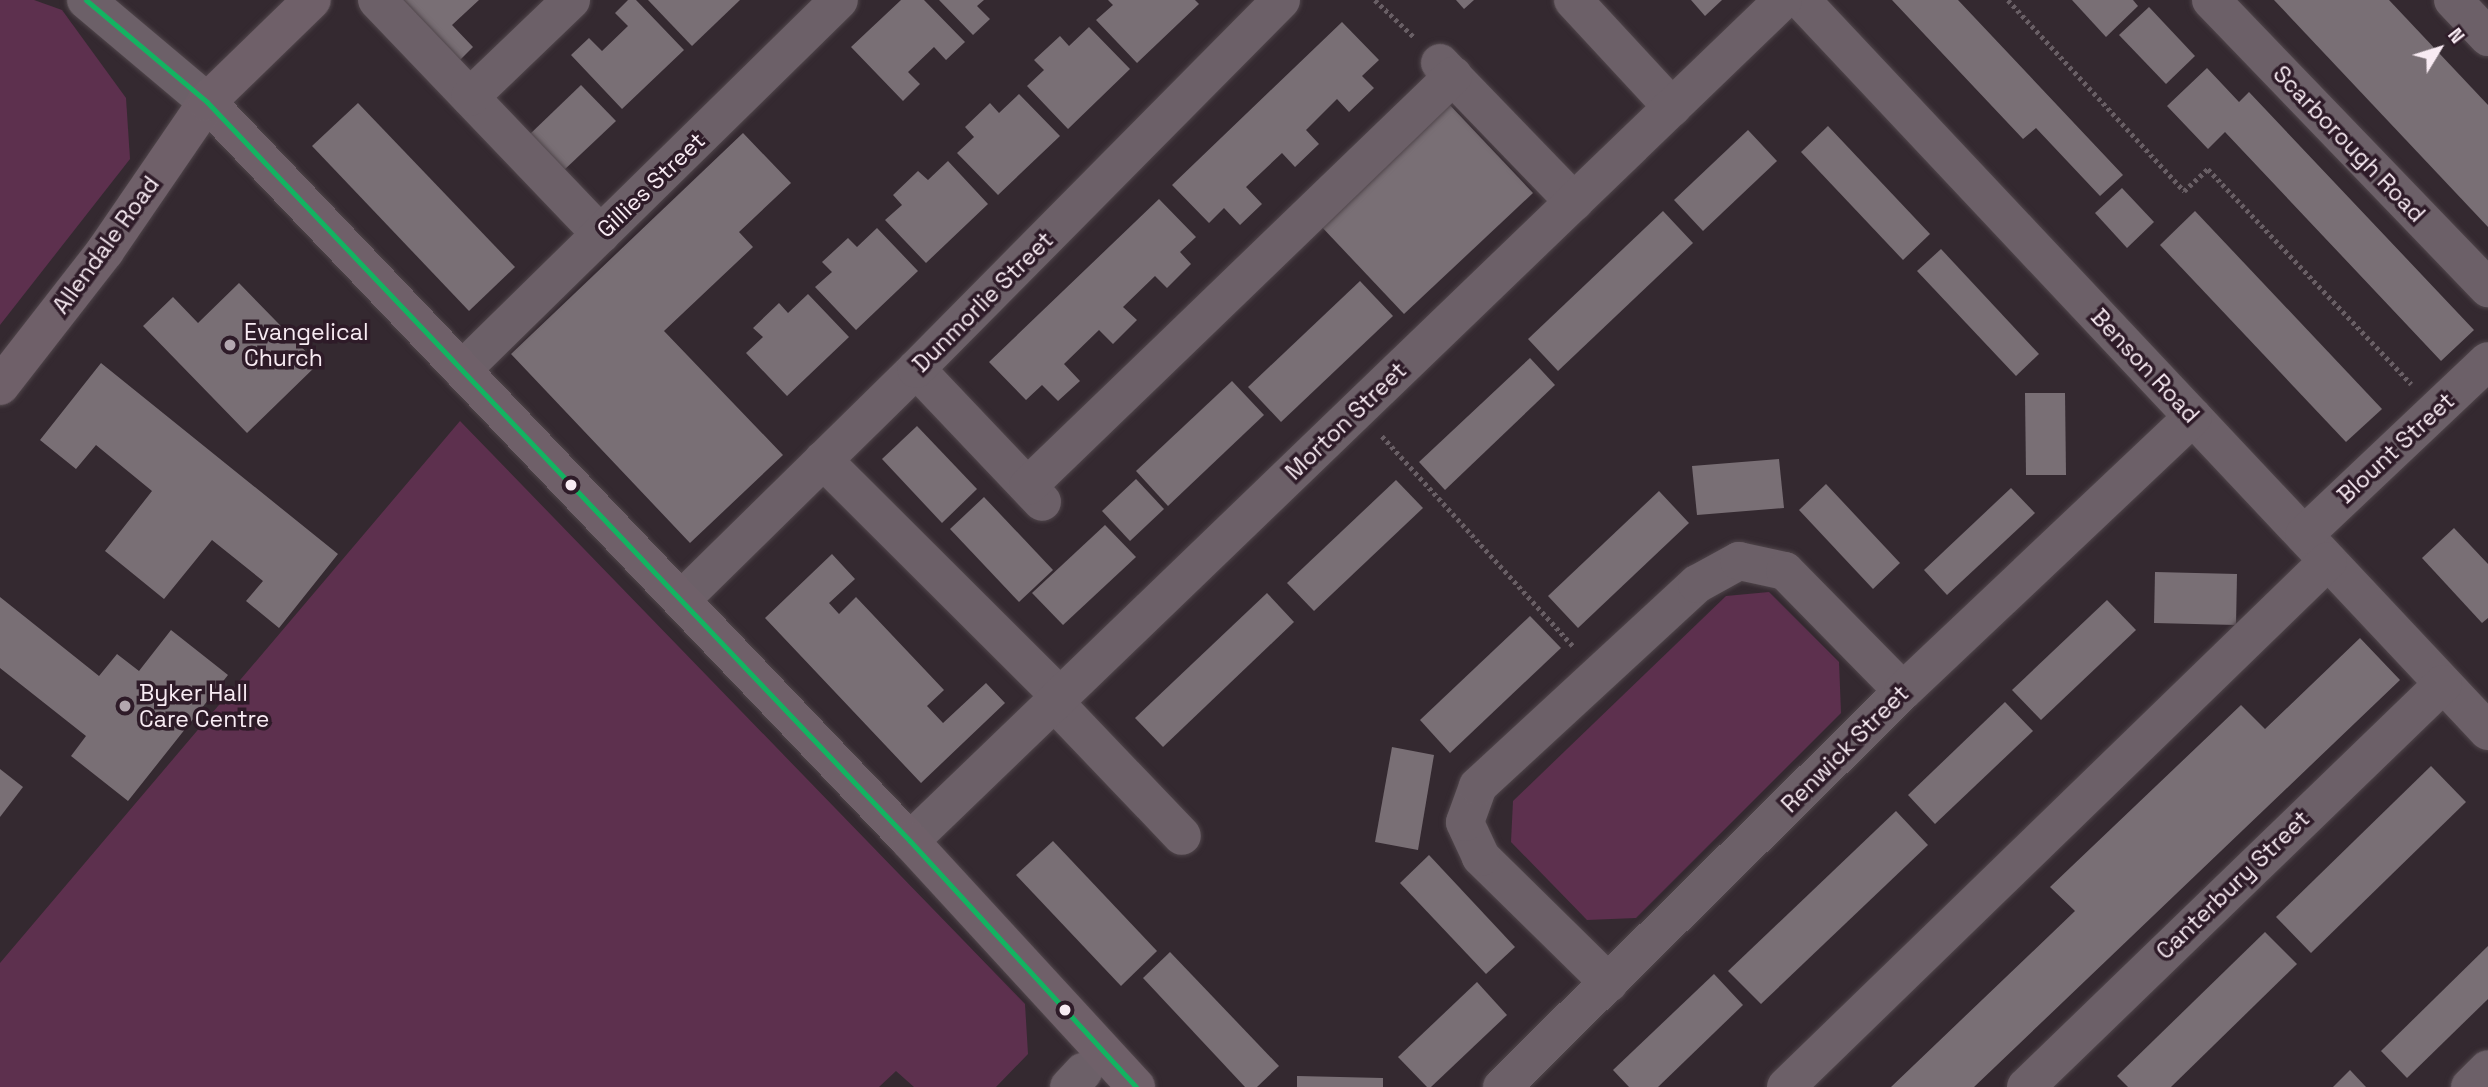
<!DOCTYPE html>
<html>
<head>
<meta charset="utf-8">
<style>
  body { margin:0 }
  #map { position:relative; width:2488px; height:1087px; overflow:hidden; background:#342930; font-family:"Space Grotesk",sans-serif }
  div>[style] { position:absolute }
  .green>* { inset:0; background:#5d304e }
  .building>* { inset:0; background:#796f75 }
  .path>* { height:4.5px; margin-top:-2.25px; transform-origin:0; background:repeating-linear-gradient(90deg,#695f65 0 3.5px,transparent 0 7px) }
  .roads { filter:drop-shadow(0 0 2px #4f454a) drop-shadow(0 0 2px #4f454a) }
  .minor>* { height:38px; margin:-19px; padding:0 19px; transform-origin:19px; border-radius:19px; background:#6c6068 }
  .major>* { height:38px; margin:-19px; padding:0 19px; transform-origin:19px; border-radius:19px; background:#6f6069 }
  .bus-1>* { height:5px; margin:-2.5px; padding:0 2.5px; transform-origin:2.5px; border-radius:2.5px; background:#13b361 }
  .dots>* { width:19px; height:19px; translate:-50% -50%; box-sizing:border-box; border:4px solid #2e1b28; border-radius:50% }
  span { translate:-50% -50%; white-space:nowrap; text-align:center; line-height:1.15; -webkit-text-stroke:7px #2e1b28; paint-order:stroke }
  .street-label { font-size:23px; color:#f8ebf3 }
  .poi-label { font-size:23px; color:#f8ebf3 }
  .left { translate:0 -50%; text-align:left }
  .north { position:absolute; left:2404px; top:14px; width:70px; height:70px; -webkit-text-stroke:5px #2e1b28; paint-order:stroke; rotate:52deg; font-size:19px; font-weight:700; line-height:28px; text-align:center; color:#f8ebf3 }
  .north::after { content:''; display:block; margin:auto; width:24px; height:32px; background:#f8ebf3; clip-path:polygon(50% 0,100% 100%,50% 72%,0 100%) }
</style>
</head>
<body>
<div id="map">
  <div class="green">
    <div style="clip-path:polygon(0 0,34px 0,62px 10px,126px 98px,130px 159px,0 325px)"></div>
    <div style="clip-path:polygon(460px 421px,1025px 1004px,1028px 1054px,996px 1087px,914px 1087px,896px 1071px,879px 1087px,0 1087px,0 963px)"></div>
    <div style="clip-path:polygon(1769px 592px,1839px 662px,1841px 713px,1636px 918px,1587px 920px,1511px 842px,1513px 801px,1726px 596px)"></div>
  </div>
  <div class="building">
    <div style="clip-path:polygon(391px 0,479px 0,452px 25px,473px 47px,454px 66px)"></div>
    <div style="clip-path:polygon(628px 0,636px 0,684px 50px,622px 109px,571px 55px,589px 38px,602px 51px,628px 26px,615px 13px)"></div>
    <div style="clip-path:polygon(648px 0,740px 0,692px 46px)"></div>
    <div style="clip-path:polygon(901px 0,924px 0,965px 42px,946px 60px,934px 47px,908px 72px,920px 84px,903px 101px,851px 47px)"></div>
    <div style="clip-path:polygon(939px 0,984px 0,977px 6px,990px 19px,973px 35px)"></div>
    <div style="clip-path:polygon(1108px 0,1195px 0,1199px 4px,1137px 63px,1096px 20px,1113px 5px)"></div>
    <div style="clip-path:polygon(1456px 0,1474px 0,1464px 9px)"></div>
    <div style="clip-path:polygon(1691px 0,1722px 0,1705px 16px)"></div>
    <div style="clip-path:polygon(1892px 0,1958px 0,2123px 175px,2100px 196px,2036px 128px,2023px 139px)"></div>
    <div style="clip-path:polygon(2072px 0,2133px 0,2138px 6px,2106px 37px)"></div>
    <div style="clip-path:polygon(2274px 0,2389px 0,2488px 105px,2488px 227px)"></div>
    <div style="clip-path:polygon(2149px 7px,2195px 56px,2166px 84px,2119px 35px)"></div>
    <div style="clip-path:polygon(1342px 22px,1379px 60px,1362px 76px,1374px 88px,1349px 112px,1337px 99px,1306px 130px,1319px 144px,1295px 167px,1282px 153px,1246px 187px,1262px 204px,1240px 225px,1224px 208px,1209px 223px,1172px 185px)"></div>
    <div style="clip-path:polygon(1089px 27px,1130px 69px,1068px 129px,1027px 86px,1044px 70px,1034px 60px,1060px 36px,1069px 46px)"></div>
    <div style="clip-path:polygon(2207px 68px,2239px 102px,2249px 92px,2474px 330px,2441px 361px,2225px 132px,2208px 149px,2167px 106px)"></div>
    <div style="clip-path:polygon(581px 85px,616px 121px,563px 171px,529px 135px)"></div>
    <div style="clip-path:polygon(1019px 94px,1060px 136px,998px 195px,957px 153px,974px 137px,965px 127px,990px 103px,999px 113px)"></div>
    <div style="clip-path:polygon(358px 103px,515px 267px,469px 311px,312px 146px)"></div>
    <div style="clip-path:polygon(1448px 103px,1533px 193px,1404px 314px,1319px 224px)"></div>
    <div style="clip-path:polygon(1828px 126px,1930px 234px,1903px 260px,1801px 152px)"></div>
    <div style="clip-path:polygon(1748px 130px,1777px 161px,1703px 231px,1674px 200px)"></div>
    <div style="clip-path:polygon(743px 133px,791px 183px,739px 232px,753px 247px,664px 331px,783px 455px,690px 543px,511px 354px)"></div>
    <div style="clip-path:polygon(948px 161px,988px 204px,926px 263px,885px 220px,902px 205px,893px 195px,918px 171px,928px 180px)"></div>
    <div style="clip-path:polygon(2122px 188px,2154px 222px,2127px 248px,2095px 213px)"></div>
    <div style="clip-path:polygon(1159px 199px,1196px 237px,1180px 252px,1191px 264px,1167px 288px,1155px 276px,1123px 307px,1137px 320px,1113px 344px,1099px 330px,1064px 364px,1080px 381px,1058px 401px,1042px 385px,1026px 400px,989px 362px)"></div>
    <div style="clip-path:polygon(1663px 211px,1693px 243px,1558px 371px,1528px 339px)"></div>
    <div style="clip-path:polygon(2195px 211px,2382px 409px,2346px 442px,2160px 245px)"></div>
    <div style="clip-path:polygon(877px 228px,918px 271px,856px 330px,815px 287px,832px 272px,822px 262px,848px 238px,857px 247px)"></div>
    <div style="clip-path:polygon(1941px 249px,2039px 354px,2016px 376px,1917px 271px)"></div>
    <div style="clip-path:polygon(1360px 281px,1393px 316px,1281px 422px,1248px 387px)"></div>
    <div style="clip-path:polygon(239px 283px,318px 364px,247px 433px,143px 326px,173px 297px,198px 323px)"></div>
    <div style="clip-path:polygon(808px 294px,849px 337px,787px 396px,746px 353px,763px 337px,753px 328px,779px 303px,788px 313px)"></div>
    <div style="clip-path:polygon(1530px 358px,1555px 385px,1445px 490px,1419px 462px)"></div>
    <div style="clip-path:polygon(101px 363px,338px 554px,279px 628px,246px 601px,263px 581px,212px 540px,164px 599px,105px 551px,152px 491px,96px 445px,76px 469px,40px 440px)"></div>
    <div style="clip-path:polygon(1232px 381px,1264px 415px,1168px 506px,1136px 471px)"></div>
    <div style="clip-path:polygon(2025px 393px,2065px 393px,2066px 475px,2026px 475px)"></div>
    <div style="clip-path:polygon(917px 426px,977px 489px,942px 523px,882px 459px)"></div>
    <div style="clip-path:polygon(1779px 459px,1784px 508px,1697px 515px,1692px 466px)"></div>
    <div style="clip-path:polygon(1136px 479px,1164px 509px,1130px 541px,1102px 511px)"></div>
    <div style="clip-path:polygon(1396px 480px,1423px 508px,1314px 611px,1287px 583px)"></div>
    <div style="clip-path:polygon(1826px 484px,1900px 563px,1873px 589px,1799px 510px)"></div>
    <div style="clip-path:polygon(2011px 488px,2035px 513px,1947px 595px,1924px 570px)"></div>
    <div style="clip-path:polygon(1659px 491px,1689px 523px,1578px 628px,1548px 596px)"></div>
    <div style="clip-path:polygon(984px 497px,1053px 570px,1019px 602px,950px 529px)"></div>
    <div style="clip-path:polygon(1105px 525px,1136px 557px,1063px 625px,1032px 593px)"></div>
    <div style="clip-path:polygon(2454px 528px,2488px 564px,2488px 618px,2482px 623px,2422px 558px)"></div>
    <div style="clip-path:polygon(832px 554px,855px 579px,829px 603px,839px 614px,856px 597px,944px 690px,927px 706px,943px 723px,986px 683px,1005px 703px,921px 783px,765px 618px)"></div>
    <div style="clip-path:polygon(2155px 572px,2237px 574px,2236px 625px,2154px 623px)"></div>
    <div style="clip-path:polygon(1267px 593px,1294px 622px,1163px 747px,1135px 718px)"></div>
    <div style="clip-path:polygon(0 597px,99px 676px,117px 654px,139px 671px,171px 630px,228px 675px,128px 801px,71px 756px,86px 736px,0 668px)"></div>
    <div style="clip-path:polygon(2107px 600px,2136px 630px,2041px 720px,2012px 690px)"></div>
    <div style="clip-path:polygon(1530px 616px,1561px 648px,1450px 753px,1420px 720px)"></div>
    <div style="clip-path:polygon(2360px 638px,2400px 680px,1974px 1087px,1891px 1087px,2075px 911px,2050px 887px,2241px 705px,2265px 729px)"></div>
    <div style="clip-path:polygon(2005px 702px,2033px 731px,1935px 824px,1908px 795px)"></div>
    <div style="clip-path:polygon(1392px 747px,1434px 755px,1418px 850px,1375px 842px)"></div>
    <div style="clip-path:polygon(2431px 766px,2466px 802px,2311px 953px,2276px 917px)"></div>
    <div style="clip-path:polygon(0 769px,23px 787px,0 817px)"></div>
    <div style="clip-path:polygon(1896px 811px,1928px 845px,1761px 1004px,1728px 971px)"></div>
    <div style="clip-path:polygon(1053px 841px,1157px 951px,1121px 986px,1016px 875px)"></div>
    <div style="clip-path:polygon(1429px 855px,1515px 947px,1486px 974px,1400px 883px)"></div>
    <div style="clip-path:polygon(2265px 932px,2297px 964px,2171px 1087px,2128px 1087px,2117px 1076px)"></div>
    <div style="clip-path:polygon(2488px 946px,2488px 999px,2407px 1078px,2381px 1051px)"></div>
    <div style="clip-path:polygon(1170px 952px,1279px 1066px,1257px 1087px,1245px 1087px,1143px 978px)"></div>
    <div style="clip-path:polygon(1714px 974px,1743px 1005px,1658px 1087px,1629px 1087px,1613px 1070px)"></div>
    <div style="clip-path:polygon(1477px 982px,1507px 1015px,1431px 1087px,1427px 1087px,1398px 1057px)"></div>
    <div style="clip-path:polygon(2350px 1070px,2366px 1087px,2333px 1087px)"></div>
    <div style="clip-path:polygon(1297px 1076px,1383px 1078px,1383px 1087px,1297px 1087px)"></div>
  </div>
  <div class="path">
    <div style="left:1375px;top:0;width:55px;rotate:43.5deg"></div>
    <div style="left:2008px;top:0;width:260px;rotate:47.3deg"></div>
    <div style="left:2184px;top:191px;width:33px;rotate:-43deg"></div>
    <div style="left:2208px;top:169px;width:296px;rotate:46.6deg"></div>
    <div style="left:1382px;top:436px;width:285px;rotate:47.7deg"></div>
  </div>
  <div class="roads">
    <div class="minor">
      <div style="left:86px;top:0;width:158px;rotate:40.1deg"></div>
      <div style="left:377px;top:0;width:324px;rotate:46.3deg"></div>
      <div style="left:1573px;top:0;width:146px;rotate:47.2deg"></div>
      <div style="left:1801px;top:0;width:1003px;rotate:46.78deg"></div>
      <div style="left:2211px;top:0;width:400px;rotate:46.1deg"></div>
      <div style="left:2453px;top:0;width:51px;rotate:46.6deg"></div>
      <div style="left:1440px;top:63px;width:193px;rotate:46deg"></div>
      <div style="left:470px;top:97px;width:140px;rotate:-43.8deg"></div>
      <div style="left:916px;top:369px;width:183px;rotate:46.5deg"></div>
      <div style="left:462px;top:370px;width:528px;rotate:-44.46deg"></div>
      <div style="left:823px;top:460px;width:334px;rotate:44.9deg"></div>
      <div style="left:1028px;top:486px;width:591px;rotate:-43.97deg"></div>
      <div style="left:2304px;top:535px;width:253px;rotate:-43.4deg"></div>
      <div style="left:681px;top:600px;width:330px;rotate:-44.5deg"></div>
      <div style="left:916px;top:369px;width:519px;rotate:-45.31deg"></div>
      <div style="left:1054px;top:702px;width:185px;rotate:46.3deg"></div>
      <div style="left:910px;top:841px;width:1212px;rotate:-43.93deg"></div>
      <div style="left:1609px;top:983px;width:180px;rotate:-135.5deg"></div>
      <div style="left:1481px;top:857px;width:38px;rotate:-115deg"></div>
      <div style="left:1465px;top:822px;width:38px;rotate:-70deg"></div>
      <div style="left:1478px;top:786px;width:298px;rotate:-42.7deg"></div>
      <div style="left:1697px;top:584px;width:48px;rotate:-28.7deg"></div>
      <div style="left:1739px;top:561px;width:47px;rotate:12.3deg"></div>
      <div style="left:1785px;top:571px;width:168px;rotate:45.5deg"></div>
      <div style="left:1069px;top:1087px;width:21px;rotate:-47deg"></div>
      <div style="left:1502px;top:1087px;width:564px;rotate:-44.64deg"></div>
      <div style="left:1903px;top:691px;width:399px;rotate:-43.4deg"></div>
      <div style="left:1786px;top:1087px;width:755px;rotate:-44.14deg"></div>
      <div style="left:2026px;top:1087px;width:580px;rotate:-44.02deg"></div>
      <div style="left:2470px;top:1087px;width:25px;rotate:-45deg"></div>
    </div>
    <div class="major">
      <div style="left:207px;top:102px;width:1020px;rotate:46.43deg"></div>
      <div style="left:910px;top:841px;width:334px;rotate:47.4deg"></div>
      <div style="left:0;top:386px;width:171px;rotate:-52.1deg"></div>
      <div style="left:105px;top:251px;width:181px;rotate:-55.6deg"></div>
      <div style="left:207px;top:102px;width:146px;rotate:-44.2deg"></div>
    </div>
  </div>
  <div class="bus-1">
    <div style="left:86px;top:0;width:158px;rotate:40.1deg"></div>
    <div style="left:207px;top:102px;width:1020px;rotate:46.43deg"></div>
    <div style="left:910px;top:841px;width:334px;rotate:47.4deg"></div>
  </div>
  <div class="dots">
    <div style="left:230px;top:345px;background:#b3a7af"></div>
    <div style="left:571px;top:485px;background:#f8ebf3"></div>
    <div style="left:125px;top:706px;background:#b3a7af"></div>
    <div style="left:1065px;top:1010px;background:#f8ebf3"></div>
  </div>
  <div class="street-label">
    <span style="left:2349px;top:144px;rotate:46deg">Scarborough Road</span>
    <span style="left:651px;top:185px;rotate:-44deg">Gillies Street</span>
    <span style="left:106px;top:245px;rotate:-54deg">Allendale Road</span>
    <span style="left:983px;top:302px;rotate:-45deg">Dunmorlie Street</span>
    <span style="left:2145px;top:366px;rotate:47deg">Benson Road</span>
    <span style="left:1346px;top:421px;rotate:-44deg">Morton Street</span>
    <span style="left:2396px;top:448px;rotate:-43deg">Blount Street</span>
    <span style="left:1845px;top:749px;rotate:-45deg">Renwick Street</span>
    <span style="left:2233px;top:885px;rotate:-44deg">Canterbury Street</span>
  </div>
  <div class="poi-label">
    <span class="left" style="left:244px;top:345px">Evangelical<br>Church</span>
    <span class="left" style="left:139px;top:706px">Byker Hall<br>Care Centre</span>
  </div>
  <div class="north">N</div>
</div>
</body>
</html>
